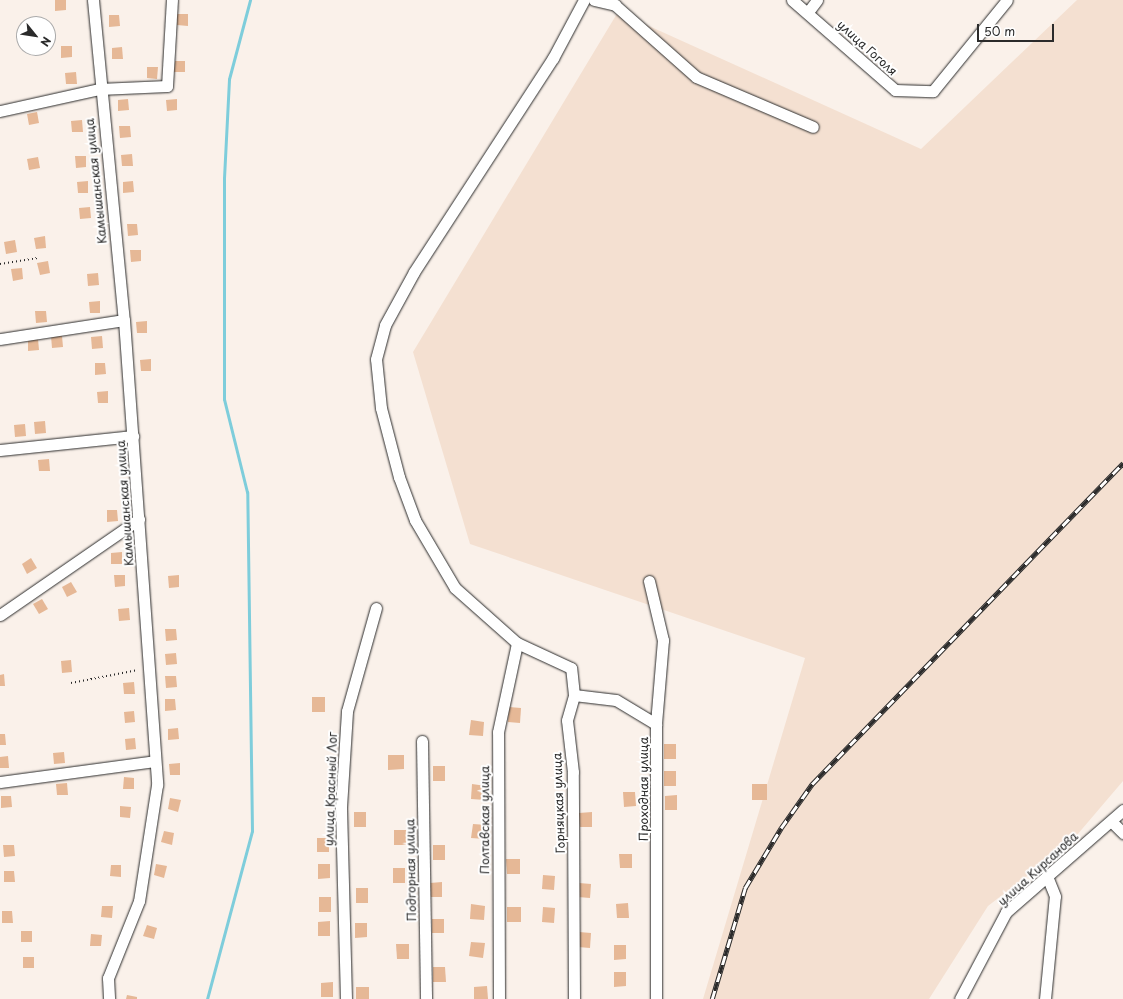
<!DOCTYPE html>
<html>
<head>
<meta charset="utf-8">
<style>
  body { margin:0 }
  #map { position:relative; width:1123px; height:999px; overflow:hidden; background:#faf1ea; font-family:"Playpen Sans",sans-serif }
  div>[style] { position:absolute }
  .built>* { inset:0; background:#f4e0d1 }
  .stream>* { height:3px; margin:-1.5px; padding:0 1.5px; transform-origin:1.5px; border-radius:1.5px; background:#7ecddb }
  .building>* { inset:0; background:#e6b896 }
  .path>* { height:2px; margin-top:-1px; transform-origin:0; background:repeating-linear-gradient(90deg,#2b2b2b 0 1px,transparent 0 4px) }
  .roads { filter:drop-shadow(0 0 1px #2b2b2b) drop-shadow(0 0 1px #2b2b2b) }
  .minor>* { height:11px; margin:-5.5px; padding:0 5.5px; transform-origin:5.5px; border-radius:5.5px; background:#fff }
  .rail>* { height:4.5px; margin-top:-2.25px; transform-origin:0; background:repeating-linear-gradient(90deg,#fff 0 9px,#2b2b2b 0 18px); box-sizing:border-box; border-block:1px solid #2b2b2b }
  span { translate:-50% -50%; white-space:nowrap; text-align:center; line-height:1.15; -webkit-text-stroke:4px #fff; paint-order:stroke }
  .street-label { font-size:12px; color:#2b2b2b }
  .north { position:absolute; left:16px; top:16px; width:40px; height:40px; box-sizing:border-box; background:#fff; border:1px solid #aaa; border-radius:50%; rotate:120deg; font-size:11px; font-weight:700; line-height:16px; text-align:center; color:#2b2b2b }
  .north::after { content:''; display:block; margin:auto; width:14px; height:18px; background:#2b2b2b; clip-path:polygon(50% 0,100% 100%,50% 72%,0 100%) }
  .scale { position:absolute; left:977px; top:24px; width:77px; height:18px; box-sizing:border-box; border:2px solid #2b2b2b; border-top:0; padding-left:5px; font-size:12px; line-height:14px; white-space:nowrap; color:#2b2b2b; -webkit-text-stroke:3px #fff; paint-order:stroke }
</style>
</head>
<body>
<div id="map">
  <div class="built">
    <div style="clip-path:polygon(1077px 0,1123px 0,1123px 781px,1071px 842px,988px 906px,929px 999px,703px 999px,805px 658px,470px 544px,413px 352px,618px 12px,921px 149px)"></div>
  </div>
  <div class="stream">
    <div style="left:207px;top:999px;width:174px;rotate:-75deg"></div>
    <div style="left:252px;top:831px;width:339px;rotate:-90.8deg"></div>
    <div style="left:247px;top:492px;width:96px;rotate:-103.9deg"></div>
    <div style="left:224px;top:399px;width:221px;rotate:-90deg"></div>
    <div style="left:224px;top:178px;width:99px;rotate:-87.1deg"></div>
    <div style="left:229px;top:79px;width:82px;rotate:-75.1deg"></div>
  </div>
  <div class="building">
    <div style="clip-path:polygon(55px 0,66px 0,66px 10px,55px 11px)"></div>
    <div style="clip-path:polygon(177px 14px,188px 14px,188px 26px,177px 25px)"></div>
    <div style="clip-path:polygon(109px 15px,119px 15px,120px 26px,109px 27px)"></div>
    <div style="clip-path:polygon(61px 46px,72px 46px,72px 57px,61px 58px)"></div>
    <div style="clip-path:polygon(122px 47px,123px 59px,112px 59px,112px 48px)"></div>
    <div style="clip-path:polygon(175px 61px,185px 61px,185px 72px,174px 72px)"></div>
    <div style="clip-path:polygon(147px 67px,158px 67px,157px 79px,147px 78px)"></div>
    <div style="clip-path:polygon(76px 72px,77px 84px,66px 84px,65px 73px)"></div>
    <div style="clip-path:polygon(128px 99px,129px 110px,118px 111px,118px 100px)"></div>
    <div style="clip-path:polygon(177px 99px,177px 110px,167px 111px,166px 100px)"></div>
    <div style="clip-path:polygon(37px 112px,39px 123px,29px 125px,27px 114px)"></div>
    <div style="clip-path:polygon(82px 120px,83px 132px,72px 132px,71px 121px)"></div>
    <div style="clip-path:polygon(119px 126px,130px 126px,131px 137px,120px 138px)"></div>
    <div style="clip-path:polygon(132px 154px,133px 166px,122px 166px,121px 155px)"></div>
    <div style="clip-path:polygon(75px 156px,86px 156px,86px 167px,76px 168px)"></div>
    <div style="clip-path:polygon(38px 157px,40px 168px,29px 170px,27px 159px)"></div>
    <div style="clip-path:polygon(88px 181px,88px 193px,78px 193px,77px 182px)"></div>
    <div style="clip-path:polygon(133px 181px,134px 192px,123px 193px,123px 182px)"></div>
    <div style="clip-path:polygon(90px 207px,91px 218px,80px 219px,79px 208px)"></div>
    <div style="clip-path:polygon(127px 224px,137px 224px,138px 235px,128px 236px)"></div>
    <div style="clip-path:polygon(45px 236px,46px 248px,36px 249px,34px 238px)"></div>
    <div style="clip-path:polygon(15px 240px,17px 252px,6px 254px,4px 242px)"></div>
    <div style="clip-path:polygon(130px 250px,141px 250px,141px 261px,131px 262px)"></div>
    <div style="clip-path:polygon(48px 261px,50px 273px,40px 275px,37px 263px)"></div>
    <div style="clip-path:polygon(22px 268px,23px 279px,13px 281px,11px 269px)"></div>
    <div style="clip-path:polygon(98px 273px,99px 285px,88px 286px,87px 274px)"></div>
    <div style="clip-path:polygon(100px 301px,100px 313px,90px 313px,89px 302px)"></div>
    <div style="clip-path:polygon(35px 311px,46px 311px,47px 322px,36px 323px)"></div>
    <div style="clip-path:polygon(147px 321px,147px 333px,137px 333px,136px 322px)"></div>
    <div style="clip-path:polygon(51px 336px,62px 336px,63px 347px,52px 348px)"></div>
    <div style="clip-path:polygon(102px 336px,103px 348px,92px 349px,91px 337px)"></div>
    <div style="clip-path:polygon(28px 339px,38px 339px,39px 350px,28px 351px)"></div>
    <div style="clip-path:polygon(151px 359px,151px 371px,141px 371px,140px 360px)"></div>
    <div style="clip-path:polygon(95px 363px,105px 363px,106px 374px,95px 375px)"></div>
    <div style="clip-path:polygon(108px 391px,108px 403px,98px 403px,97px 392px)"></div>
    <div style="clip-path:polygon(45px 421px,46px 433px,35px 434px,34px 422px)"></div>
    <div style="clip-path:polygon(25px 424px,26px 436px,15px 437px,14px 425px)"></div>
    <div style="clip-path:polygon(49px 459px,50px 471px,39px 471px,38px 460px)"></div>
    <div style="clip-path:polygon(107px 510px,117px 510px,118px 521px,107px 522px)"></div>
    <div style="clip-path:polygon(122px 552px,122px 564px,111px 564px,111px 553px)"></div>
    <div style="clip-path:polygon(31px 558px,37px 568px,27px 574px,22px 564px)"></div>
    <div style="clip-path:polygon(114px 575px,125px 575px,125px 586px,115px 587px)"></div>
    <div style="clip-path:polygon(179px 575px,179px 587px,169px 588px,168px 576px)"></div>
    <div style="clip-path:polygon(71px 582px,77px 592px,67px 597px,62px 587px)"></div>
    <div style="clip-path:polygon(42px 599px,48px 609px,39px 614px,33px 604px)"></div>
    <div style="clip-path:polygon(129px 608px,130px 620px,119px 621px,118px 609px)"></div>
    <div style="clip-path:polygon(165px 629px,176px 629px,177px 640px,166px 641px)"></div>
    <div style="clip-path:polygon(176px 653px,177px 664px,166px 665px,165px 654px)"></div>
    <div style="clip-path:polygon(71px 660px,72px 672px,62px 673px,61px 661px)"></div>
    <div style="clip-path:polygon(4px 674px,5px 686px,0 686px,0 675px)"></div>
    <div style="clip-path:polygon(165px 676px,176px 676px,177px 687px,166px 688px)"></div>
    <div style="clip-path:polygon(134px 682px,135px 694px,124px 694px,123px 683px)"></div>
    <div style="clip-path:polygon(312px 697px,325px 697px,325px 712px,312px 712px)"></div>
    <div style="clip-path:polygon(165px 699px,175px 699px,176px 710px,165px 711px)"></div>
    <div style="clip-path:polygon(509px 707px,521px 708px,520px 723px,508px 722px)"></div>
    <div style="clip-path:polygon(134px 711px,135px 722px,125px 723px,124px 712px)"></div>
    <div style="clip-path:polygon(471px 720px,484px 722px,483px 736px,469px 735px)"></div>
    <div style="clip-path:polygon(178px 728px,179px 739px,168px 740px,168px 729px)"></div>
    <div style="clip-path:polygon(0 734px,5px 734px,6px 745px,0 745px)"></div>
    <div style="clip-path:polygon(135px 738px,136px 749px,126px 750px,125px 739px)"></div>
    <div style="clip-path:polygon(664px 744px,676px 744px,676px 759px,664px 759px)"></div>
    <div style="clip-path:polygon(64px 752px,65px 763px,54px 764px,53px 753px)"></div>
    <div style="clip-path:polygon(388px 755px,404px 755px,404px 769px,388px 770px)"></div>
    <div style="clip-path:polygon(8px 756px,9px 768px,0 768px,0 757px)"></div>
    <div style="clip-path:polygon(180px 763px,180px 775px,170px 775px,169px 764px)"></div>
    <div style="clip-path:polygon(433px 766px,445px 766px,445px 781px,433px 781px)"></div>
    <div style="clip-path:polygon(664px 771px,676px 771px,676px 786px,664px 786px)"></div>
    <div style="clip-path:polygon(124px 777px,134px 778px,134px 789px,123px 789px)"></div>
    <div style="clip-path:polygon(67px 783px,68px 795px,57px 795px,56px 784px)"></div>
    <div style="clip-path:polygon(472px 784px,486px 786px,485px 800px,471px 799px)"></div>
    <div style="clip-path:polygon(752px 784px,767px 784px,767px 800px,752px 800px)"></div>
    <div style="clip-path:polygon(623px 792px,635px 792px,636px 806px,624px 807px)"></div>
    <div style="clip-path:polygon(677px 795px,677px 810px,665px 810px,665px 796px)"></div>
    <div style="clip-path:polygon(1px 796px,11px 796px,12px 807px,1px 808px)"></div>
    <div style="clip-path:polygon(170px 798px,181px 800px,178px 812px,168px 809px)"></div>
    <div style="clip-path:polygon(120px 806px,131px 807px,130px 818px,120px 817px)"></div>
    <div style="clip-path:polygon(354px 812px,366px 812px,366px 827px,354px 827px)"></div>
    <div style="clip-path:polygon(592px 812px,592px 827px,580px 827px,579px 813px)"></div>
    <div style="clip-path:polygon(473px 824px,487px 825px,485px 839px,471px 838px)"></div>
    <div style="clip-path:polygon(394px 830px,406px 830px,406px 845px,394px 845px)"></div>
    <div style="clip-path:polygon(164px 831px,174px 833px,172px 845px,161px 842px)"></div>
    <div style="clip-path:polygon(317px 838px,329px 838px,329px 852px,317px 852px)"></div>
    <div style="clip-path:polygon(3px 845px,14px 845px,15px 856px,4px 857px)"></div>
    <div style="clip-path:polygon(433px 845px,445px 845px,445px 860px,433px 860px)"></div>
    <div style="clip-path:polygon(619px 854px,632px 854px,632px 868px,620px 868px)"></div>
    <div style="clip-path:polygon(506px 859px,520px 859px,520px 874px,507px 874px)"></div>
    <div style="clip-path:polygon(156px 864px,167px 866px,164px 878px,154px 875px)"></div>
    <div style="clip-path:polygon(318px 864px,330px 864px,330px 878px,318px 879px)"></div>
    <div style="clip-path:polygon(111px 865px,121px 865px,121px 877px,110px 876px)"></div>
    <div style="clip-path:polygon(393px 868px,405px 868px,405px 883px,393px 883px)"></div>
    <div style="clip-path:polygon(4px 871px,14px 871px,15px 882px,4px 882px)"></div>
    <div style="clip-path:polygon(543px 875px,555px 876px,554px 890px,542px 889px)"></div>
    <div style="clip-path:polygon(442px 882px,442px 897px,430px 897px,430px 883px)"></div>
    <div style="clip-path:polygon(579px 883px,591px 884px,590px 898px,578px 897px)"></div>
    <div style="clip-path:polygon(356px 888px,368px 888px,368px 903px,356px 903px)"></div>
    <div style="clip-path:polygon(319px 897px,331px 897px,331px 912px,319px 912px)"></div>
    <div style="clip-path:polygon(628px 903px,629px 918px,617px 918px,616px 904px)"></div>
    <div style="clip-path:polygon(471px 904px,485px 906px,484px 920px,470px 919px)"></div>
    <div style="clip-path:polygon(102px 906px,113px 906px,112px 918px,101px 917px)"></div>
    <div style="clip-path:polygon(507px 907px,521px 907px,521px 922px,507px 922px)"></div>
    <div style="clip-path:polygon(543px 907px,555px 908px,554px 923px,542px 922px)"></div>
    <div style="clip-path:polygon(2px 911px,12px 911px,13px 923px,2px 923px)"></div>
    <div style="clip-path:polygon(432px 919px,444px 919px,444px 933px,432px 933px)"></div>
    <div style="clip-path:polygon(330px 921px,330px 936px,318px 936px,318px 922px)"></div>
    <div style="clip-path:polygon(355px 923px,367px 923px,367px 937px,355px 938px)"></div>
    <div style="clip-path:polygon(147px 925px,157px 928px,154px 939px,143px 936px)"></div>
    <div style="clip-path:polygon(21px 931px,32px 931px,32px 942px,21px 942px)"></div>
    <div style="clip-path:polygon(579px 932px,591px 933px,590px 948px,578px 947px)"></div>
    <div style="clip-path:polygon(91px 934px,102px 935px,101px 946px,90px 946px)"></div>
    <div style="clip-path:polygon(471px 942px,485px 943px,483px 958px,469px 956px)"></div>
    <div style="clip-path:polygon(396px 944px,409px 944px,409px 959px,397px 959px)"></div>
    <div style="clip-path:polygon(614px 945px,626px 945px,626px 959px,614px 960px)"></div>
    <div style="clip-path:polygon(23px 957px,34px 957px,34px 968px,23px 968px)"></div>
    <div style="clip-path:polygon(433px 967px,445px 967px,446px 982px,433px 982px)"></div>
    <div style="clip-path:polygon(614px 972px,626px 972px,626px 986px,614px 987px)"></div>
    <div style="clip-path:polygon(333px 982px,333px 997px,321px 997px,321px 983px)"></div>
    <div style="clip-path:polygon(487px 986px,488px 999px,474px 999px,474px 987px)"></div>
    <div style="clip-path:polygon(356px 987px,369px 987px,369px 999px,356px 999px)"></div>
    <div style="clip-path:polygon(127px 995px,137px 997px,137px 999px,126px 999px)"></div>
  </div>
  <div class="path">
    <div style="left:0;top:264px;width:38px;rotate:-9deg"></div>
    <div style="left:71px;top:683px;width:68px;rotate:-11deg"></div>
  </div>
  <div class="roads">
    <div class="minor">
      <div style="left:93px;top:0;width:321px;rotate:84.5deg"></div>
      <div style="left:124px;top:320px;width:466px;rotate:85.9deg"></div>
      <div style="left:157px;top:785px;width:117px;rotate:98.8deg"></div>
      <div style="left:139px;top:901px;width:83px;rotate:111.9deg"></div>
      <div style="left:108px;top:978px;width:21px;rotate:87deg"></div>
      <div style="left:594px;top:0;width:22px;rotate:13deg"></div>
      <div style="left:615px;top:5px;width:108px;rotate:41.6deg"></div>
      <div style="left:696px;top:77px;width:127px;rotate:23.1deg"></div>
      <div style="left:792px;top:0;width:137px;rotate:41.1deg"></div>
      <div style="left:895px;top:90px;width:38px;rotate:2deg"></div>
      <div style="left:933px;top:91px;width:117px;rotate:-50.9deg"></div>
      <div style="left:808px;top:12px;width:15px;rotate:-53deg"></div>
      <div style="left:0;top:111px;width:101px;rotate:-12.5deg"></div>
      <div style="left:99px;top:89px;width:68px;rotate:-2.5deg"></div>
      <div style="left:167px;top:86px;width:86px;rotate:-86.7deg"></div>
      <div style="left:0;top:339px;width:125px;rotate:-8.7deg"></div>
      <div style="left:0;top:450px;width:134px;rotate:-6deg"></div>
      <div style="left:649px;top:581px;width:61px;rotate:76.7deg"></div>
      <div style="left:663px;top:640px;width:84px;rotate:94.8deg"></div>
      <div style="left:656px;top:724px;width:275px;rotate:90deg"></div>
      <div style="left:0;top:615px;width:169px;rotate:-34.6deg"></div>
      <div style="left:574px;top:695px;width:42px;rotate:6.8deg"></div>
      <div style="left:616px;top:700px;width:47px;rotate:31deg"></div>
      <div style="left:422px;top:741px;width:258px;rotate:89.1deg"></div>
      <div style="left:0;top:782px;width:156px;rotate:-7.7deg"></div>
      <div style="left:1112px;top:822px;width:16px;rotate:45deg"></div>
      <div style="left:346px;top:999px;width:192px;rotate:-91.5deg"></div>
      <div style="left:341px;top:807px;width:96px;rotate:-86.4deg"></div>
      <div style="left:347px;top:711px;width:107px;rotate:-74.3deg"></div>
      <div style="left:499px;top:999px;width:267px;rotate:-90.2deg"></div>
      <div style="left:498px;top:732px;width:91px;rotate:-77.9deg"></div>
      <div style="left:574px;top:999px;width:227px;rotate:-90.3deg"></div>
      <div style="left:573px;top:772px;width:52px;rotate:-96.6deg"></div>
      <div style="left:567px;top:720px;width:26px;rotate:-74deg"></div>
      <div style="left:574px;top:695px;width:27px;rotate:-96deg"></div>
      <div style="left:571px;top:668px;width:60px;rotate:-155.2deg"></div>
      <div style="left:517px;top:643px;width:83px;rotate:-138.4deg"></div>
      <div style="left:455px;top:588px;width:79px;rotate:-120.5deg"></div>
      <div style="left:415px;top:520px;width:46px;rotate:-110.4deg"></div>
      <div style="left:399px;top:477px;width:71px;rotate:-104.6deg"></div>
      <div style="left:381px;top:408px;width:49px;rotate:-95.8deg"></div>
      <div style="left:376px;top:359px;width:35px;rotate:-75deg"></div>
      <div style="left:385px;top:325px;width:60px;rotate:-61.3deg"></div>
      <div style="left:414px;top:272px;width:255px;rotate:-57deg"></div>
      <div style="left:553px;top:58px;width:66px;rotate:-61.9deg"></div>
      <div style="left:960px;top:999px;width:98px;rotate:-62.1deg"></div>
      <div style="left:1006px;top:912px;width:155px;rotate:-41.1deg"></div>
      <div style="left:1045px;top:999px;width:103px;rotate:-84.5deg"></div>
      <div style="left:1055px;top:896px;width:22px;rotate:-112deg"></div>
    </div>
  </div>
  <div class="rail">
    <div style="left:712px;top:999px;width:116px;rotate:-73.4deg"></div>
    <div style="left:745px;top:888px;width:70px;rotate:-59deg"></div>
    <div style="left:781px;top:828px;width:54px;rotate:-54.8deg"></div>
    <div style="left:812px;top:784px;width:447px;rotate:-45.9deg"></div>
  </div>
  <div class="street-label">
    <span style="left:867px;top:48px;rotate:42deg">улица Гоголя</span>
    <span style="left:96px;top:181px;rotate:-96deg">Камышанская улица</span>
    <span style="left:125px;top:503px;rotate:-94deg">Камышанская улица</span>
    <span style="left:331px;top:789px;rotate:-88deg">улица Красный Лог</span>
    <span style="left:644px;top:789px;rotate:-90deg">Проходная улица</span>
    <span style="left:559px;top:803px;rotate:-92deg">Горняцкая улица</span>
    <span style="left:485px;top:820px;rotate:-90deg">Полтавская улица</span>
    <span style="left:1038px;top:869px;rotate:-42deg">улица Кирсанова</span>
    <span style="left:411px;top:870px;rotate:-91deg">Подгорная улица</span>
  </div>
  <div class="north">N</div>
  <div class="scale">50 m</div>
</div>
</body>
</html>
